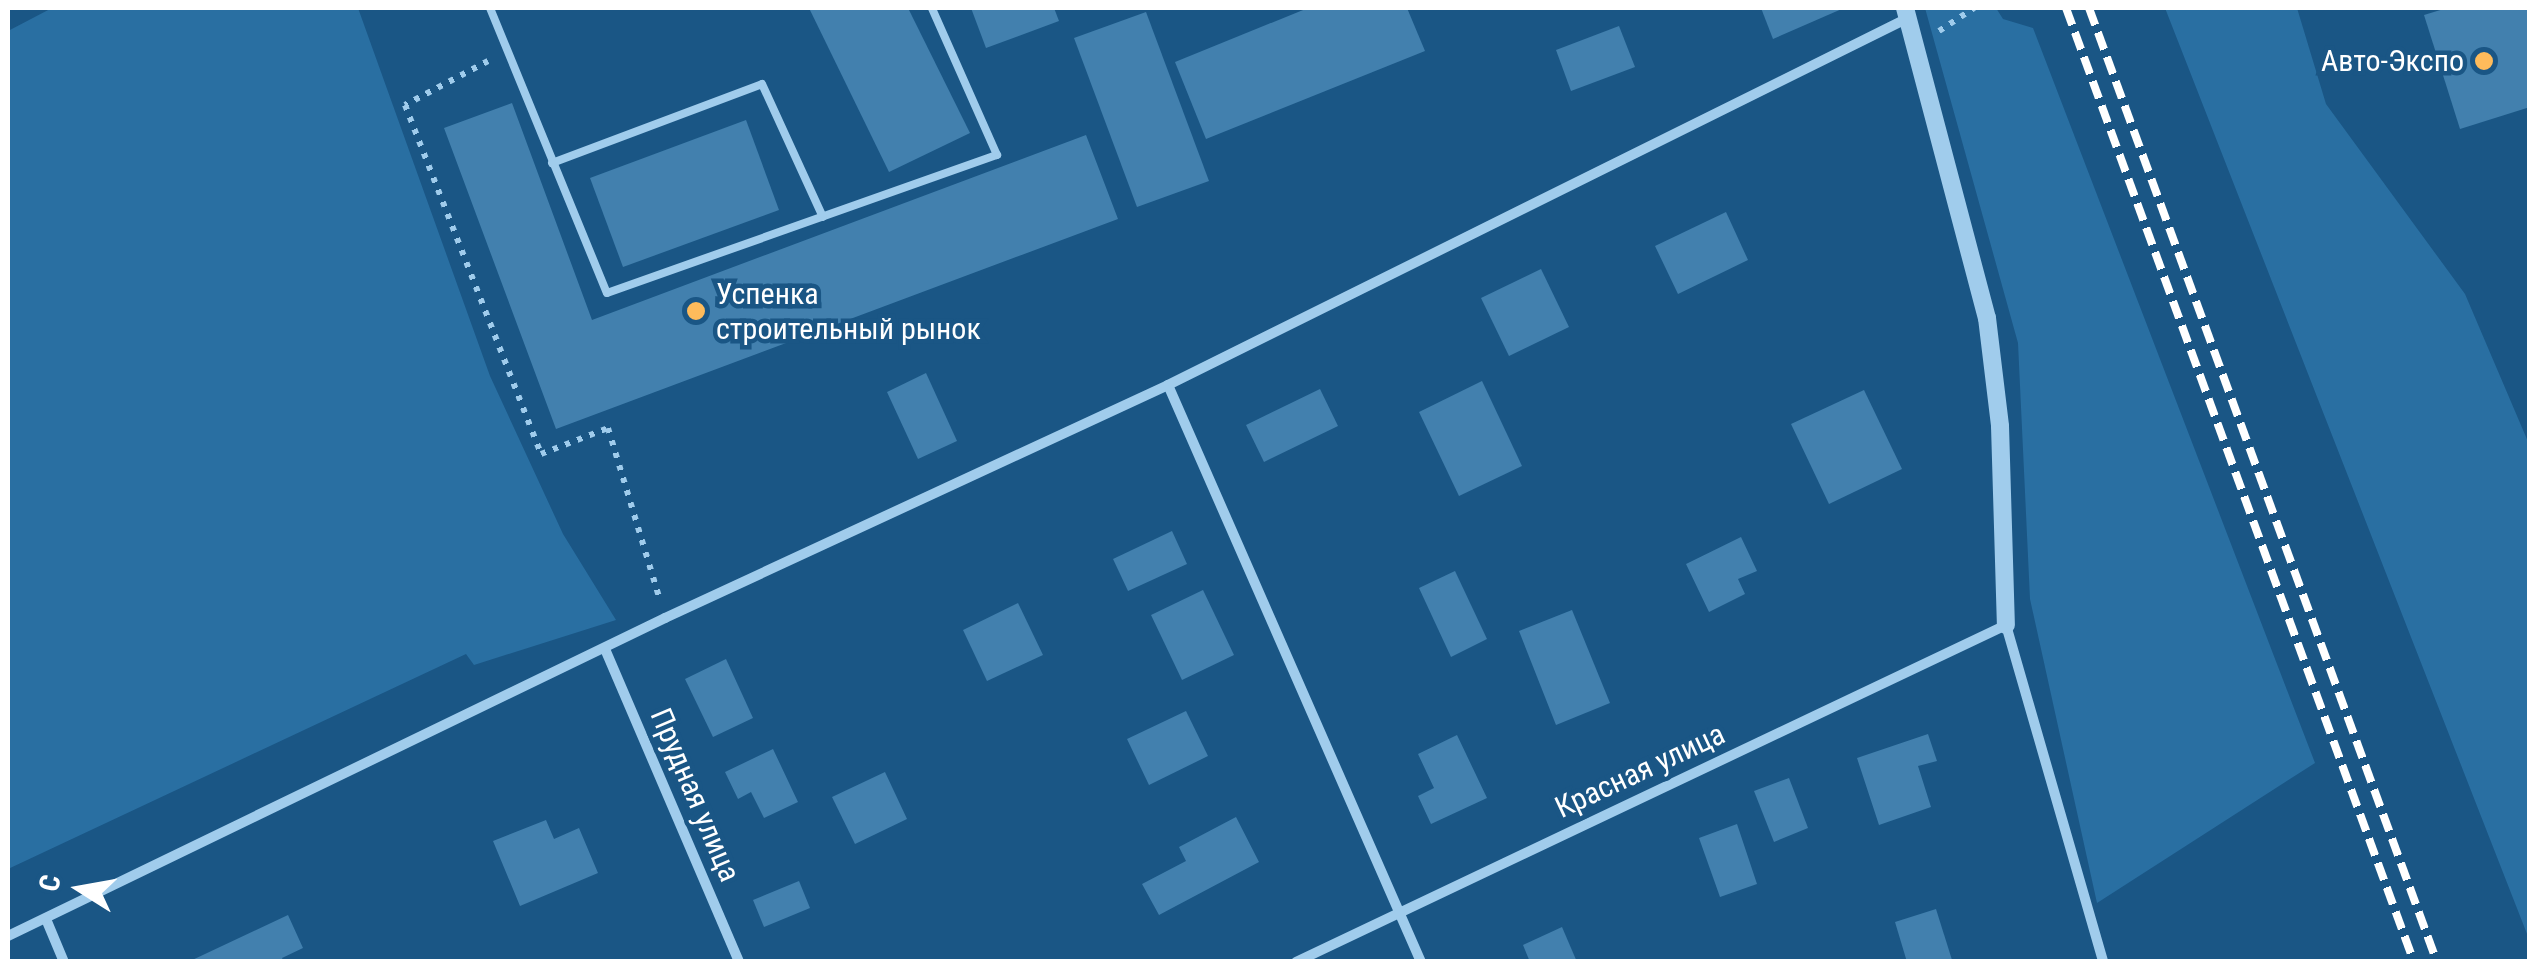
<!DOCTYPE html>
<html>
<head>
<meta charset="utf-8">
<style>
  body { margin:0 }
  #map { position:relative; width:2537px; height:969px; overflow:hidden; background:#1a5685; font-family:"Roboto Condensed",sans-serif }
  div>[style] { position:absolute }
  .green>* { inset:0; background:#296fa2 }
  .building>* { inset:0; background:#4280ae }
  .path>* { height:6px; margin-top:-3px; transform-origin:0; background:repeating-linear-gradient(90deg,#a0ccec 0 5px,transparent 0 13px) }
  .service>* { height:8px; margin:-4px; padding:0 4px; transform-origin:4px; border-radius:4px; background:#a0ccec }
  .minor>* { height:10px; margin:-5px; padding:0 5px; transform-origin:5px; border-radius:5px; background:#a0ccec }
  .tertiary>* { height:18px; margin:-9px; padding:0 9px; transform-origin:9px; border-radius:9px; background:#a0ccec }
  .rail>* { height:8px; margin-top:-4px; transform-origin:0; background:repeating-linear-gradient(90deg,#fff 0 18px,transparent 0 26px) }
  .dots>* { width:28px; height:28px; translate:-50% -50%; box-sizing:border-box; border:5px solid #1a5685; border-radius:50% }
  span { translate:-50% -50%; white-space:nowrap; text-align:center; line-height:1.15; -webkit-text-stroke:9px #1a5685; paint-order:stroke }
  .poi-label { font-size:30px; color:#fff }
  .right { translate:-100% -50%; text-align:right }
  .left { translate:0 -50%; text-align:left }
  .street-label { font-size:30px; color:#fff }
  .frame { position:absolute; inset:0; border:10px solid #fff; pointer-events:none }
  .north { position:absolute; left:30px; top:839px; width:100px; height:100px; -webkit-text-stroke:8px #1a5685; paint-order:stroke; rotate:281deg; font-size:28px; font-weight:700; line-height:40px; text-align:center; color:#fff }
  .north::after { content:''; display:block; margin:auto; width:35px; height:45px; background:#fff; clip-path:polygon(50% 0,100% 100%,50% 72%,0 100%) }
</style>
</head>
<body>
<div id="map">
  <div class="green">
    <div style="clip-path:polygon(52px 8px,358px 8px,490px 376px,563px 534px,616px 620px,474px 665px,466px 654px,8px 869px,8px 31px)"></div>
    <div style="clip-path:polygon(1925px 8px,1996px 8px,2003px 19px,2033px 28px,2315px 763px,2097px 903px,2030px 599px,2018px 343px)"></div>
    <div style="clip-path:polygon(2165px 8px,2297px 8px,2326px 104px,2465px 294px,2529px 444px,2529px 939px)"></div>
  </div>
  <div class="building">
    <div style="clip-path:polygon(809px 8px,908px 8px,970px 133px,889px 172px)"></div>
    <div style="clip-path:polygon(971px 8px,1054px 8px,1059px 21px,986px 48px)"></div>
    <div style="clip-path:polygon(1308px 8px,1407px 8px,1425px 51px,1206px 139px,1175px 62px)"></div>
    <div style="clip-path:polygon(1761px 8px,1844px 8px,1773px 39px)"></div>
    <div style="clip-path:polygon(2447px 8px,2530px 8px,2530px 107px,2460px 129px,2424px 15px)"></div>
    <div style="clip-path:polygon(1146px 12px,1209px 181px,1137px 207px,1074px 38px)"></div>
    <div style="clip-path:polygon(1619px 26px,1635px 67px,1571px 91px,1556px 50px)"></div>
    <div style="clip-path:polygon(512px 103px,592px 320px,1086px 135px,1118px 219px,556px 429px,444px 128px)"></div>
    <div style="clip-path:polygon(746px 120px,779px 210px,623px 267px,590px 178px)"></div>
    <div style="clip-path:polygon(1726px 212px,1748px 260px,1678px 294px,1655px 246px)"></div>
    <div style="clip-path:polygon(1541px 269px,1569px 327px,1509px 356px,1481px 298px)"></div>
    <div style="clip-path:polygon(926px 373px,957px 441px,918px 459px,887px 392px)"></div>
    <div style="clip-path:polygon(1482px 381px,1522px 466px,1459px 496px,1419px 412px)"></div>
    <div style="clip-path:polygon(1320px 389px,1338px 426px,1264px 462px,1246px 425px)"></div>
    <div style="clip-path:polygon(1864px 390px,1902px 469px,1829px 504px,1791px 424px)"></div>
    <div style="clip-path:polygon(1172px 531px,1187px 564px,1128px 591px,1113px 559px)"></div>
    <div style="clip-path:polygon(1741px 537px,1757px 571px,1738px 579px,1745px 594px,1709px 612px,1686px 564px)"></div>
    <div style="clip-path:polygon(1455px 571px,1487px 639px,1451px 657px,1419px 588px)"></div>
    <div style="clip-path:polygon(1203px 590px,1234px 655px,1182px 680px,1151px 615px)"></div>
    <div style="clip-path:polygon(1018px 603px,1043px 655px,987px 681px,963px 630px)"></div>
    <div style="clip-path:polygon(1572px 610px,1610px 703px,1556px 725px,1519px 631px)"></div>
    <div style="clip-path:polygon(726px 659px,753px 718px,713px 737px,685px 679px)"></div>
    <div style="clip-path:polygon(1186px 711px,1208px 756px,1149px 785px,1127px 739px)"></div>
    <div style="clip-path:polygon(1928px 734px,1937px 761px,1918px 766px,1931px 807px,1879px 825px,1857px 758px)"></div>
    <div style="clip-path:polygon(1457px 735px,1487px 798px,1431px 824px,1418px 796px,1434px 788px,1418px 754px)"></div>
    <div style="clip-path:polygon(773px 749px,798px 802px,764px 818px,751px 792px,738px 799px,725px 772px)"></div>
    <div style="clip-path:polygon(885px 772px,907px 819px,855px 844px,832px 797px)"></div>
    <div style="clip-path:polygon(1789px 778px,1808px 828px,1774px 842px,1754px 791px)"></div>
    <div style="clip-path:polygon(1236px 817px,1259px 862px,1159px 915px,1142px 884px,1186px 861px,1179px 847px)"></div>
    <div style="clip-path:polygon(546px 820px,554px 839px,579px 828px,598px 873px,520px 906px,493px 841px)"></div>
    <div style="clip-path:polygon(1737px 824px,1757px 884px,1720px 897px,1699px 838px)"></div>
    <div style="clip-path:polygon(799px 881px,810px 908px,764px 927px,753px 900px)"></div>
    <div style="clip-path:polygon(1936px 909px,1952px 960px,1907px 962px,1895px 922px)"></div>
    <div style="clip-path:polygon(288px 915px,303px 948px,282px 958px,284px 962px,188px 962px)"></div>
    <div style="clip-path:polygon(1562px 927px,1577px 962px,1530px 962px,1523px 945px)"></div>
  </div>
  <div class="path">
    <div style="left:1939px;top:31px;width:42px;rotate:-33.3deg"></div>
    <div style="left:488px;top:61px;width:94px;rotate:152.1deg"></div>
    <div style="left:405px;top:105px;width:375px;rotate:68.7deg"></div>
    <div style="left:541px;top:454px;width:72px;rotate:-21.2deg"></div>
    <div style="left:608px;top:428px;width:177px;rotate:73.2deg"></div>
  </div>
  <div class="service">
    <div style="left:490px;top:8px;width:308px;rotate:67.7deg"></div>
    <div style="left:607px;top:293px;width:414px;rotate:-19.5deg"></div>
    <div style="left:997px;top:155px;width:161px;rotate:-113.9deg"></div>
    <div style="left:552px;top:163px;width:224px;rotate:-20.6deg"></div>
    <div style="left:762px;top:84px;width:146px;rotate:65.4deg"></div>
  </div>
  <div class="minor">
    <div style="left:1168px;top:385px;width:630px;rotate:66.32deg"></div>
    <div style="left:605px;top:649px;width:340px;rotate:66.8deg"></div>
    <div style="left:46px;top:919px;width:47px;rotate:67.3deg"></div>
    <div style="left:8px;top:936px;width:730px;rotate:-25.83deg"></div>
    <div style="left:665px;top:618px;width:554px;rotate:-24.85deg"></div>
    <div style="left:1168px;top:385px;width:826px;rotate:-26.38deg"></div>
    <div style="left:1296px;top:962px;width:786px;rotate:-25.39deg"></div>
    <div style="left:2006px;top:625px;width:351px;rotate:73.9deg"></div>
  </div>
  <div class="tertiary">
    <div style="left:1905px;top:8px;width:321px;rotate:75.2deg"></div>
    <div style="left:1987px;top:318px;width:109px;rotate:83.1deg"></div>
    <div style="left:2000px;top:426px;width:199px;rotate:88.3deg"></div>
  </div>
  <div class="rail">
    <div style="left:2066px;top:8px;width:1015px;rotate:69.96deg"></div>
    <div style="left:2089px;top:8px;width:1015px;rotate:69.96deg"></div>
  </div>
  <div class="dots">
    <div style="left:2484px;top:61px;background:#febb5b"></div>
    <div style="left:696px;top:311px;background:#febb5b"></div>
  </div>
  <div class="poi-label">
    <span class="right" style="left:2464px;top:61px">Авто-Экспо</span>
    <span class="left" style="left:716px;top:311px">Успенка<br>строительный рынок</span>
  </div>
  <div class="street-label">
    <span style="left:1640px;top:771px;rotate:-25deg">Красная улица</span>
    <span style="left:695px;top:795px;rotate:67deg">Прудная улица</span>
  </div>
  <div class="frame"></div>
  <div class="north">С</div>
</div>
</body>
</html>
